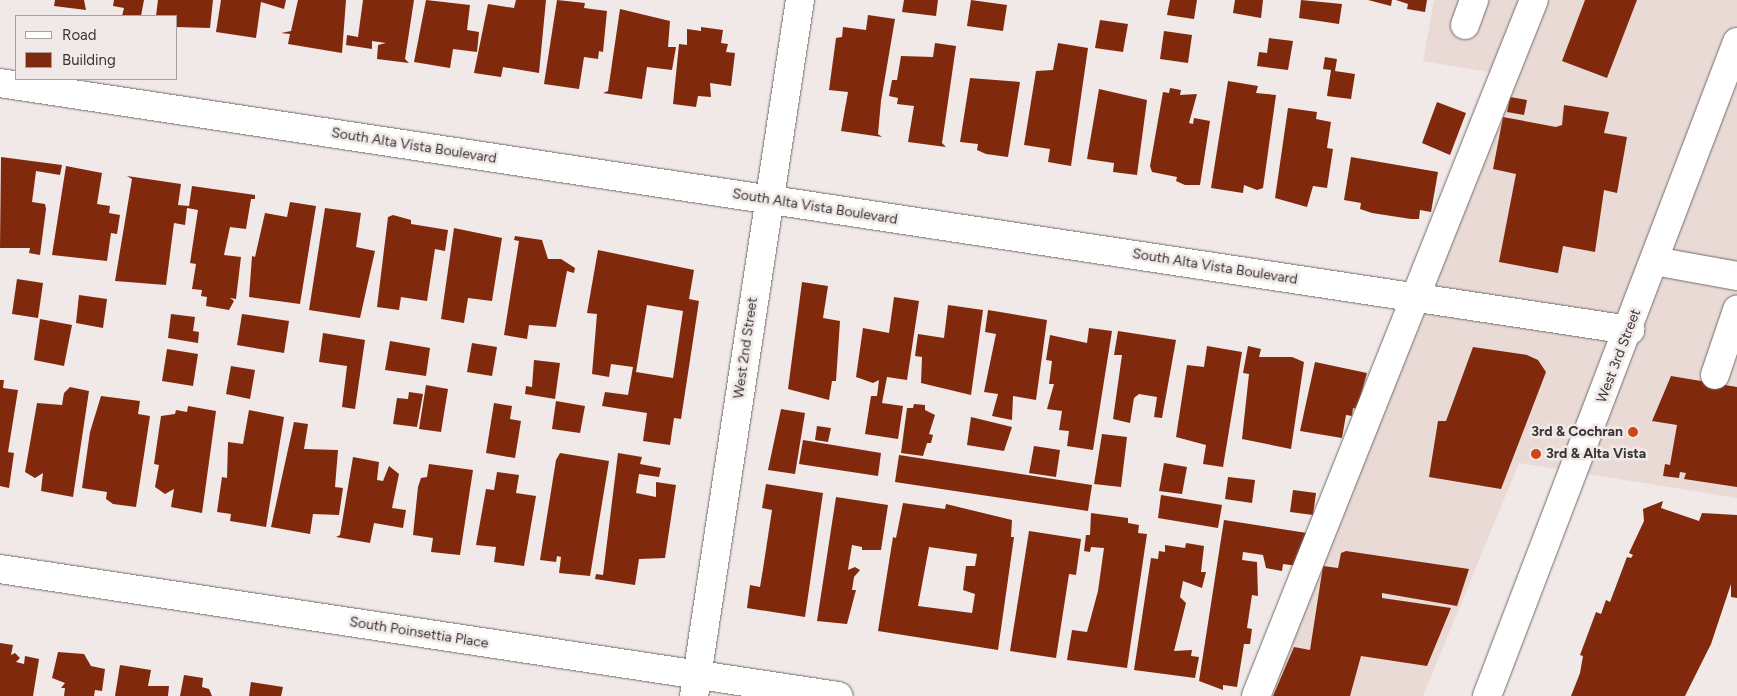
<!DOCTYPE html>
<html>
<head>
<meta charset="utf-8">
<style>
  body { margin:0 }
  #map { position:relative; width:1737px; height:696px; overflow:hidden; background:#f0e9e7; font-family:Figtree,sans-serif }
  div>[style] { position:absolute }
  .built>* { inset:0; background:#eadad5 }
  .building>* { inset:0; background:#80290d }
  .roads { filter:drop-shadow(0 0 1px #726b69) drop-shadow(0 0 1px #726b69) }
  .minor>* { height:28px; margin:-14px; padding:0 14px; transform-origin:14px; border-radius:14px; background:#fff }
  .major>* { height:28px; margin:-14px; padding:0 14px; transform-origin:14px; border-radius:14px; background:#fff }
  .dots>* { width:14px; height:14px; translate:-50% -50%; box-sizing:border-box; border:2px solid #f0e9e7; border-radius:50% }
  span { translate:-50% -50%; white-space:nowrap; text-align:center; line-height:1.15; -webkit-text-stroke:5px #f0e9e7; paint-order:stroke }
  .street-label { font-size:14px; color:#383535 }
  .poi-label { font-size:14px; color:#383535; font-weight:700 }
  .right { translate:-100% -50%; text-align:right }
  .left { translate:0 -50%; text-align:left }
  .legend { position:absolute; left:15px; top:15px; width:162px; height:65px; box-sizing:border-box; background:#f0e9e7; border:1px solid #a6a1a0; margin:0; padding:6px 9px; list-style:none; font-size:15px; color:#383535 }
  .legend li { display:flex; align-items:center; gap:10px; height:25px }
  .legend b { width:25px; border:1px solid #a6a1a0 }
</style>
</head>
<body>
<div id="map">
  <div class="built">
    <div style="clip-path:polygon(1434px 0,1737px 0,1737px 498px,1519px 463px,1423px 696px,1255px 696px,1500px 74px,1423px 61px)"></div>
  </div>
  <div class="building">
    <div style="clip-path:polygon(55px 0,84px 0,86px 10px,54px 6px)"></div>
    <div style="clip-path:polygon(114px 0,144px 0,141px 16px,122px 16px,124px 8px,113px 6px)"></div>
    <div style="clip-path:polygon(158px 0,213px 0,210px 28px,176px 27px,176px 16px,156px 16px)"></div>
    <div style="clip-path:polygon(221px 0,286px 0,284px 9px,261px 2px,256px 38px,216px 32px)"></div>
    <div style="clip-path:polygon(298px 0,346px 0,342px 53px,288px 44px,290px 34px,281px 33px,291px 31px)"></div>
    <div style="clip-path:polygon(363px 0,414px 0,405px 59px,409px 63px,377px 59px,378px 45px,386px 43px,372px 41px,372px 49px,346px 45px,347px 35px,358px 37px)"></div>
    <div style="clip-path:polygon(426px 0,470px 5px,467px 30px,479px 32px,477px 52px,453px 49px,450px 68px,414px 62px)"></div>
    <div style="clip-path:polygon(516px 0,546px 0,539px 73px,503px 67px,501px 77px,474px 73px,488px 4px,514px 8px)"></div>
    <div style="clip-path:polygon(557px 0,585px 3px,584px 8px,607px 11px,603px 52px,599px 51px,598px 59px,584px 57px,579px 89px,544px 84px)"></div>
    <div style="clip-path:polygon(904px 0,938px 0,936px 16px,902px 12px)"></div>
    <div style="clip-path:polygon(971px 0,1007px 5px,1003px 31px,967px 26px)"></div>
    <div style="clip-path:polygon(1170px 0,1197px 0,1194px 19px,1167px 15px)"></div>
    <div style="clip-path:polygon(1235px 0,1263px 0,1261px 18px,1233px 13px)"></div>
    <div style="clip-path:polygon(1301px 0,1342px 4px,1339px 24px,1299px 18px)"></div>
    <div style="clip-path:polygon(1368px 0,1392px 0,1391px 6px)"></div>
    <div style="clip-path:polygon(1396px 0,1427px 0,1425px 12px,1407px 9px,1408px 4px)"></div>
    <div style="clip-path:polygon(1585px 0,1637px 0,1607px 78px,1562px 61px)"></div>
    <div style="clip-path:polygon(620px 9px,670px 21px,668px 47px,676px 47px,672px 70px,647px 67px,642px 99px,603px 93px,608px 91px)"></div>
    <div style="clip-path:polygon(868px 15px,895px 19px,881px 101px,878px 134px,882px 137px,841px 131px,848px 92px,829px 90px,836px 38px,842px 37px,843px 27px,866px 30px)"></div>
    <div style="clip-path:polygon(1100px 20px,1128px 24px,1123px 52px,1095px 48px)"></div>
    <div style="clip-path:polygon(701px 27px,723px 30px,721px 43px,728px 44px,726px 52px,735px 53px,731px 86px,710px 83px,711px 97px,698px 96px,696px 107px,673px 104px,679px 44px,687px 45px,687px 29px,701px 31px)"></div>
    <div style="clip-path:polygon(1164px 31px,1192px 35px,1188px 63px,1160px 59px)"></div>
    <div style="clip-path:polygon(1269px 38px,1293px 41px,1288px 70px,1257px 66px,1259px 52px,1267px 53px)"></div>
    <div style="clip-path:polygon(935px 43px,956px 46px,942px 143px,946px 147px,908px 142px,914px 106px,897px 104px,898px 98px,889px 96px,892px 80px,897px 80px,901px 56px,933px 57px)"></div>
    <div style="clip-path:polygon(1058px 43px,1088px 48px,1071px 166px,1048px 162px,1050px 149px,1024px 145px,1036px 71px,1053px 70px)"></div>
    <div style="clip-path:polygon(1325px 57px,1337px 59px,1335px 71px,1355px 74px,1351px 99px,1327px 96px,1331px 70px,1323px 69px)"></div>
    <div style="clip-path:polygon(970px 78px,1020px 82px,1008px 157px,986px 154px,977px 150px,978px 144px,960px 142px)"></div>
    <div style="clip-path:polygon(1228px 81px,1258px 86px,1256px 93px,1276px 95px,1263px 188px,1257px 190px,1244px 185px,1243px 193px,1211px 188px)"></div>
    <div style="clip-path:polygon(1170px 88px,1181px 90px,1180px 95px,1197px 94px,1189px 123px,1193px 124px,1194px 118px,1210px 121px,1200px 185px,1185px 185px,1176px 181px,1177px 177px,1152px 172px,1150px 166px,1163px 92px,1169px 93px)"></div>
    <div style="clip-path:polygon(1099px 89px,1147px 100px,1137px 175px,1113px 172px,1114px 163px,1087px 159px)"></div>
    <div style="clip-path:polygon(1510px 97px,1527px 100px,1524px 115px,1507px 112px)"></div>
    <div style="clip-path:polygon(1437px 102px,1466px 113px,1450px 155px,1422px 143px)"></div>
    <div style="clip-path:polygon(1564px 105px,1609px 112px,1604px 133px,1627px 137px,1617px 193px,1604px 190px,1595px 252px,1563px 246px,1558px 273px,1499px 262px,1516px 174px,1493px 169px,1503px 117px,1556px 127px,1562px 125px)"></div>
    <div style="clip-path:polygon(1288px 108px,1317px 112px,1316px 119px,1331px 122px,1327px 148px,1333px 149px,1327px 188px,1313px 186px,1307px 207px,1275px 198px)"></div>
    <div style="clip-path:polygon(1px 157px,62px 165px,60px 175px,36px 171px,32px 202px,45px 204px,46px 209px,40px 255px,29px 253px,30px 248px,0 248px)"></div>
    <div style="clip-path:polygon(1351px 157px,1438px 172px,1431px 212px,1420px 210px,1419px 219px,1411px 219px,1372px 213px,1360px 209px,1361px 203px,1344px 200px)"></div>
    <div style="clip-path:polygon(66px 166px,102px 173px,97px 204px,110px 206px,109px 213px,120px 215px,117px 234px,111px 233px,107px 261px,52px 255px)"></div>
    <div style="clip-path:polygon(127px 176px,181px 184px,178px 205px,189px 206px,192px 186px,255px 195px,255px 199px,251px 199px,246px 229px,230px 227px,224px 255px,241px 257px,236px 299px,230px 298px,234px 301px,229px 310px,206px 306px,207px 297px,201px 296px,202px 290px,192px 289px,196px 264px,190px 263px,198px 210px,187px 208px,185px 225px,174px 223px,166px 285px,115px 281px,132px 179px)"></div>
    <div style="clip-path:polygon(290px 202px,316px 206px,300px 304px,249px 297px,252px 256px,255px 257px,265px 213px,287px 217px)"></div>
    <div style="clip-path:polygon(325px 208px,361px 213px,356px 247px,375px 251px,360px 318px,309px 310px)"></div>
    <div style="clip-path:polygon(393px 215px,411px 220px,411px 224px,448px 230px,445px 251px,435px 249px,427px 301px,401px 297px,399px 310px,377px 307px,388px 217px)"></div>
    <div style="clip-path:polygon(454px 228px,502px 238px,492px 301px,468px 298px,464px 323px,441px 319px)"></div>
    <div style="clip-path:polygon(515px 236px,542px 240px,548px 259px,561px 259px,575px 268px,574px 273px,567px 271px,556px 327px,529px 325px,527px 339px,504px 335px,519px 241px,514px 240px)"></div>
    <div style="clip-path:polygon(evenodd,598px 250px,694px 270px,689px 299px,699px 301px,681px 419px,674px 418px,670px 445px,643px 441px,647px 413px,602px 406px,605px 392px,628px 395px,633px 367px,611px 364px,609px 377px,592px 374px,597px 314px,587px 313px,598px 250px,647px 305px,683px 311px,673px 378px,636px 372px,647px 305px)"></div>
    <div style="clip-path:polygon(17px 279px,43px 283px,38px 318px,12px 314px)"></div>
    <div style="clip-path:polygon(802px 282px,828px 286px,823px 318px,840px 321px,836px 381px,832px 381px,829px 400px,788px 389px)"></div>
    <div style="clip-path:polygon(79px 295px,107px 299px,103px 328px,76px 323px)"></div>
    <div style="clip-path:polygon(894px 297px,919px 301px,907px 380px,887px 377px,882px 403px,903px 406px,898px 439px,865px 434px,871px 396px,877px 396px,879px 380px,873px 383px,856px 377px,863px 328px,889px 333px)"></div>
    <div style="clip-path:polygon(948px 305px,983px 310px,971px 395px,921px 383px,922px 357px,915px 356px,918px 334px,944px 338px)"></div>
    <div style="clip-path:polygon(988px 310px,1047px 320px,1036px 400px,1013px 396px,1012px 420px,992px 416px,998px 394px,984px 392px,996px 334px,985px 332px)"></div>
    <div style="clip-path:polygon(171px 314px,195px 317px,193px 331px,199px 332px,198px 343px,168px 338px)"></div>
    <div style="clip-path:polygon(242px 314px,289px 321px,284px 353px,237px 345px)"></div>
    <div style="clip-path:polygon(40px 319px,72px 325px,64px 366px,34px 360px)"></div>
    <div style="clip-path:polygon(1089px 328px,1112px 331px,1093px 450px,1067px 446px,1069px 431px,1059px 430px,1062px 411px,1047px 409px,1054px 384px,1049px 384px,1052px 361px,1046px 360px,1050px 335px,1087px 343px)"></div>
    <div style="clip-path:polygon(1118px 331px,1176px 340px,1162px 418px,1154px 417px,1157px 397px,1139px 394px,1134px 398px,1130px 423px,1113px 419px,1122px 355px,1114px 355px)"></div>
    <div style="clip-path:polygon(323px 333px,365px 340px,355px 409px,342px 407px,347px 366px,319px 362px)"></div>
    <div style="clip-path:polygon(390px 341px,430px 348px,426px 376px,385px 370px)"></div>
    <div style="clip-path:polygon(472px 343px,497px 347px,492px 376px,467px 372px)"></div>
    <div style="clip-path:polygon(1207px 346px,1242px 352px,1223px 467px,1203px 464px,1206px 445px,1176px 437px,1187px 365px,1204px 367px)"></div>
    <div style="clip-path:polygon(1248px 346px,1261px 349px,1259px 357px,1292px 357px,1304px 362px,1291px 449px,1242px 439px,1249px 374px,1243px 373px)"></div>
    <div style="clip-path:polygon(1473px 347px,1527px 355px,1538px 360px,1546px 372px,1501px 489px,1429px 477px,1438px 421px,1446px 421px)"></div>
    <div style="clip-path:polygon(167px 349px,198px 354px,193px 386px,162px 381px)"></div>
    <div style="clip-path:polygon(534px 360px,560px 363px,555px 399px,525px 394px,526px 386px,532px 387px)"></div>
    <div style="clip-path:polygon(1315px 362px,1367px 373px,1357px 409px,1353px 408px,1352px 416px,1346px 415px,1342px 438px,1300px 431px)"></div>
    <div style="clip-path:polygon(231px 366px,255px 370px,250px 399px,226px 394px)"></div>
    <div style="clip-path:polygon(1671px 376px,1737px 387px,1737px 487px,1684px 479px,1686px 473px,1680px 472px,1679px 478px,1663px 476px,1665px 464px,1670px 465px,1677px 425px,1652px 421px)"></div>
    <div style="clip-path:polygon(0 380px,4px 380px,3px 388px,18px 390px,8px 452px,14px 453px,9px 488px,0 486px)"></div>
    <div style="clip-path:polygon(426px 385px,448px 389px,441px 432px,419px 429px)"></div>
    <div style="clip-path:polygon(70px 387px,89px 391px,73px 497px,41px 491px,43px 473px,35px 478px,25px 472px,37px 403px,62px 405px,64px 393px)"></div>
    <div style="clip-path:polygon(409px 392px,423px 394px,417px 427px,393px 424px,397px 398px,408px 399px)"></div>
    <div style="clip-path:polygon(101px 396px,140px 401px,138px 414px,150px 416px,136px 507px,113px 504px,106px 499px,107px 492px,82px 488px,90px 432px)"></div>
    <div style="clip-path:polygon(556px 401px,585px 406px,580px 433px,552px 429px)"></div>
    <div style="clip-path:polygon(494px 403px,512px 406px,510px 419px,521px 421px,515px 458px,486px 453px)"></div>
    <div style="clip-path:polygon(914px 404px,925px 405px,925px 410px,935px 415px,929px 434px,933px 435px,931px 443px,927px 443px,923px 456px,901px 453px,907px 408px,913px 408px)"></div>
    <div style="clip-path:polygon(188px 406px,216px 411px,202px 513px,171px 507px,174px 489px,165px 494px,155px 487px,159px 465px,154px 464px,161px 416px,175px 414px,176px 410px,187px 412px)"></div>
    <div style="clip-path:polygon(781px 409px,805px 413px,795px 474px,768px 470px)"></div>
    <div style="clip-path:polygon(249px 410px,284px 417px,266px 527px,230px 521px,231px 514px,217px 512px,222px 477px,227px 478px,228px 442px,243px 444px)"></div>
    <div style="clip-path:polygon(971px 417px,1012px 427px,1004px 451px,967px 445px)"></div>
    <div style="clip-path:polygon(294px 422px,308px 424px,304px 449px,338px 450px,335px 487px,343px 488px,339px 515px,313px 514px,310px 534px,271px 527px)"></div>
    <div style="clip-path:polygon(817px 426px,831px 428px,828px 442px,815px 440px)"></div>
    <div style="clip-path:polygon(1102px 434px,1127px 437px,1121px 487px,1094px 484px)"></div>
    <div style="clip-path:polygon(803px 440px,881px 453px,878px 476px,799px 464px)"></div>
    <div style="clip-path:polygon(1034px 446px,1060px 450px,1056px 477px,1029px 473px)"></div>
    <div style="clip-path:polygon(560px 453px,609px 461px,590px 576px,559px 573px,561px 557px,557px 556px,556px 562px,540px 560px,556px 460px)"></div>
    <div style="clip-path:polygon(618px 453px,642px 457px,640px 464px,661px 468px,659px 477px,639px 474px,636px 493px,656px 497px,656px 482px,676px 485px,665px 558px,639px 559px,635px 585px,595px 579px,596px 574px,603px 575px)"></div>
    <div style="clip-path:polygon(899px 455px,1092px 485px,1088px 511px,895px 482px)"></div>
    <div style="clip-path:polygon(353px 457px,379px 462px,377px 480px,383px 481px,389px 466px,399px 474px,392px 508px,406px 510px,403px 528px,374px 523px,370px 543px,336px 537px,340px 535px)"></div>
    <div style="clip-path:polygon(1164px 463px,1187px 467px,1182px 494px,1159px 491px)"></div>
    <div style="clip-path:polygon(429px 464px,473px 470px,460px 555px,431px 552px,433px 538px,413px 535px,418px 487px,421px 478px,427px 477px)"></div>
    <div style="clip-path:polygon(497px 472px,519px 475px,516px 493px,536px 496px,524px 566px,494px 562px,496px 547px,476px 545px,486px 489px,494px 490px)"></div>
    <div style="clip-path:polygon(1228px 477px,1255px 480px,1252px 503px,1225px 499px)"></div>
    <div style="clip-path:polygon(766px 484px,823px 493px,805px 617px,747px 608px,750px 585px,760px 587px,763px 569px,772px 510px,762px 508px)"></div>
    <div style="clip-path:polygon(1293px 490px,1316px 493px,1313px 515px,1290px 512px)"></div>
    <div style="clip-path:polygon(1161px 495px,1222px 505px,1218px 528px,1158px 518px)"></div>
    <div style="clip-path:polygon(836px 497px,888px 505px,881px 550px,862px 550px,862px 547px,852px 545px,848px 570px,855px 567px,860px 570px,854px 577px,852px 590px,856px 590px,847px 624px,817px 621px)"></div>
    <div style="clip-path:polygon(1663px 501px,1661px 508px,1699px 521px,1702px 513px,1737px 515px,1737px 598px,1731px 597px,1731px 584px,1711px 644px,1685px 696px,1571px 696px,1580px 673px,1583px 656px,1580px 655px,1596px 612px,1601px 614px,1606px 600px,1610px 602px,1627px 557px,1631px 558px,1633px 555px,1629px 553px,1644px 521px,1643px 509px)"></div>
    <div style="clip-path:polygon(evenodd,903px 503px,945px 509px,946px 504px,1012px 520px,1011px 537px,1014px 537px,998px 650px,878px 631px,893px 537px,896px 538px,903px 503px,929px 547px,977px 554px,975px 566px,966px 566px,963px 590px,975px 594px,972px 613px,918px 606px,929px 547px)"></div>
    <div style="clip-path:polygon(1091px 513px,1128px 518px,1128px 523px,1139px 525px,1138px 533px,1147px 534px,1127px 668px,1067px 660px,1072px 630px,1087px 632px,1098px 591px,1104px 548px,1091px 547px,1090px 552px,1084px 551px,1086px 535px,1090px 535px)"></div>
    <div style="clip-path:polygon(1224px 520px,1307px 533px,1298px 566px,1283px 564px,1282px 571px,1266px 568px,1263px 555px,1243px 552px,1242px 560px,1257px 562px,1258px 596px,1252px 595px,1247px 628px,1252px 629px,1250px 644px,1244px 644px,1237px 687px,1223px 685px,1223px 690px,1199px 681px)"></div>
    <div style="clip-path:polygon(1029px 531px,1081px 539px,1076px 575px,1069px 574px,1056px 658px,1010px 651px)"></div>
    <div style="clip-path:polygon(1186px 543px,1204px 546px,1201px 572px,1206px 572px,1202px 588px,1183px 581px,1180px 597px,1186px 603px,1174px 651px,1192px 650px,1191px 656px,1199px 657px,1195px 678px,1134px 670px,1151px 558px,1158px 559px,1159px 551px,1165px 552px,1165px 545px,1185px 548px)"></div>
    <div style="clip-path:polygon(1346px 551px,1469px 569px,1457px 606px,1382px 593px,1382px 598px,1451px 608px,1427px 666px,1361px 656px,1350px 696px,1273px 696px,1294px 647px,1310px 650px,1323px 566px,1338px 568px,1341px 553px)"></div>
    <div style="clip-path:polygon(0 643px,13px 645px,11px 655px,15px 653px,20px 658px,16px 662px,24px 664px,25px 656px,39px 659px,33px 696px,0 696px)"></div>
    <div style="clip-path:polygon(58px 652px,84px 654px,91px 666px,105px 669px,102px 691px,95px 690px,94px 696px,64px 696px,65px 688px,61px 688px,65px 683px,52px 678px)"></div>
    <div style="clip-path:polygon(120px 665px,151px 670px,148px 686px,169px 686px,168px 696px,115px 696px)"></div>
    <div style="clip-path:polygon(184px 675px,203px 678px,202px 687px,209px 689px,212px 696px,180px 696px)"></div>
    <div style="clip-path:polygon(251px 682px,283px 687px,281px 696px,249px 696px)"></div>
  </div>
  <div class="roads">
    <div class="minor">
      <div style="left:1465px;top:25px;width:27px;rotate:-70deg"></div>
      <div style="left:0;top:83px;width:1649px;rotate:8.62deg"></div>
      <div style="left:1654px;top:261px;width:84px;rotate:10.2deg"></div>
      <div style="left:1715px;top:375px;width:69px;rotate:-71.3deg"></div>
      <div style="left:0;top:569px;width:848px;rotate:8.62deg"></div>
      <div style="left:694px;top:696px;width:704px;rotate:-81.34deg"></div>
      <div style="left:1256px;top:696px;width:749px;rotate:-68.23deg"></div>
    </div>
    <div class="major">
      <div style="left:1487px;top:696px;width:700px;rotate:-69.08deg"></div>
    </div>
  </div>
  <div class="dots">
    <div style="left:1633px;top:432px;background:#cd4519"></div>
    <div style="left:1536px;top:454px;background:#cd4519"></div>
  </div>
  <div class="street-label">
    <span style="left:414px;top:146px;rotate:9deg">South Alta Vista Boulevard</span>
    <span style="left:815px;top:207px;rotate:9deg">South Alta Vista Boulevard</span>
    <span style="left:1215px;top:267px;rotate:9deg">South Alta Vista Boulevard</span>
    <span style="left:746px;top:348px;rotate:-82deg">West 2nd Street</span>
    <span style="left:1619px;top:356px;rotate:-69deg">West 3rd Street</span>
    <span style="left:419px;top:633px;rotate:9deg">South Poinsettia Place</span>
  </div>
  <div class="poi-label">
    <span class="right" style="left:1623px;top:432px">3rd &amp; Cochran</span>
    <span class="left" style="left:1546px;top:454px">3rd &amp; Alta Vista</span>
  </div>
  <ul class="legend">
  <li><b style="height:6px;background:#fff"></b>Road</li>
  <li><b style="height:14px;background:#80290d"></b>Building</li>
  </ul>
</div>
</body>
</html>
